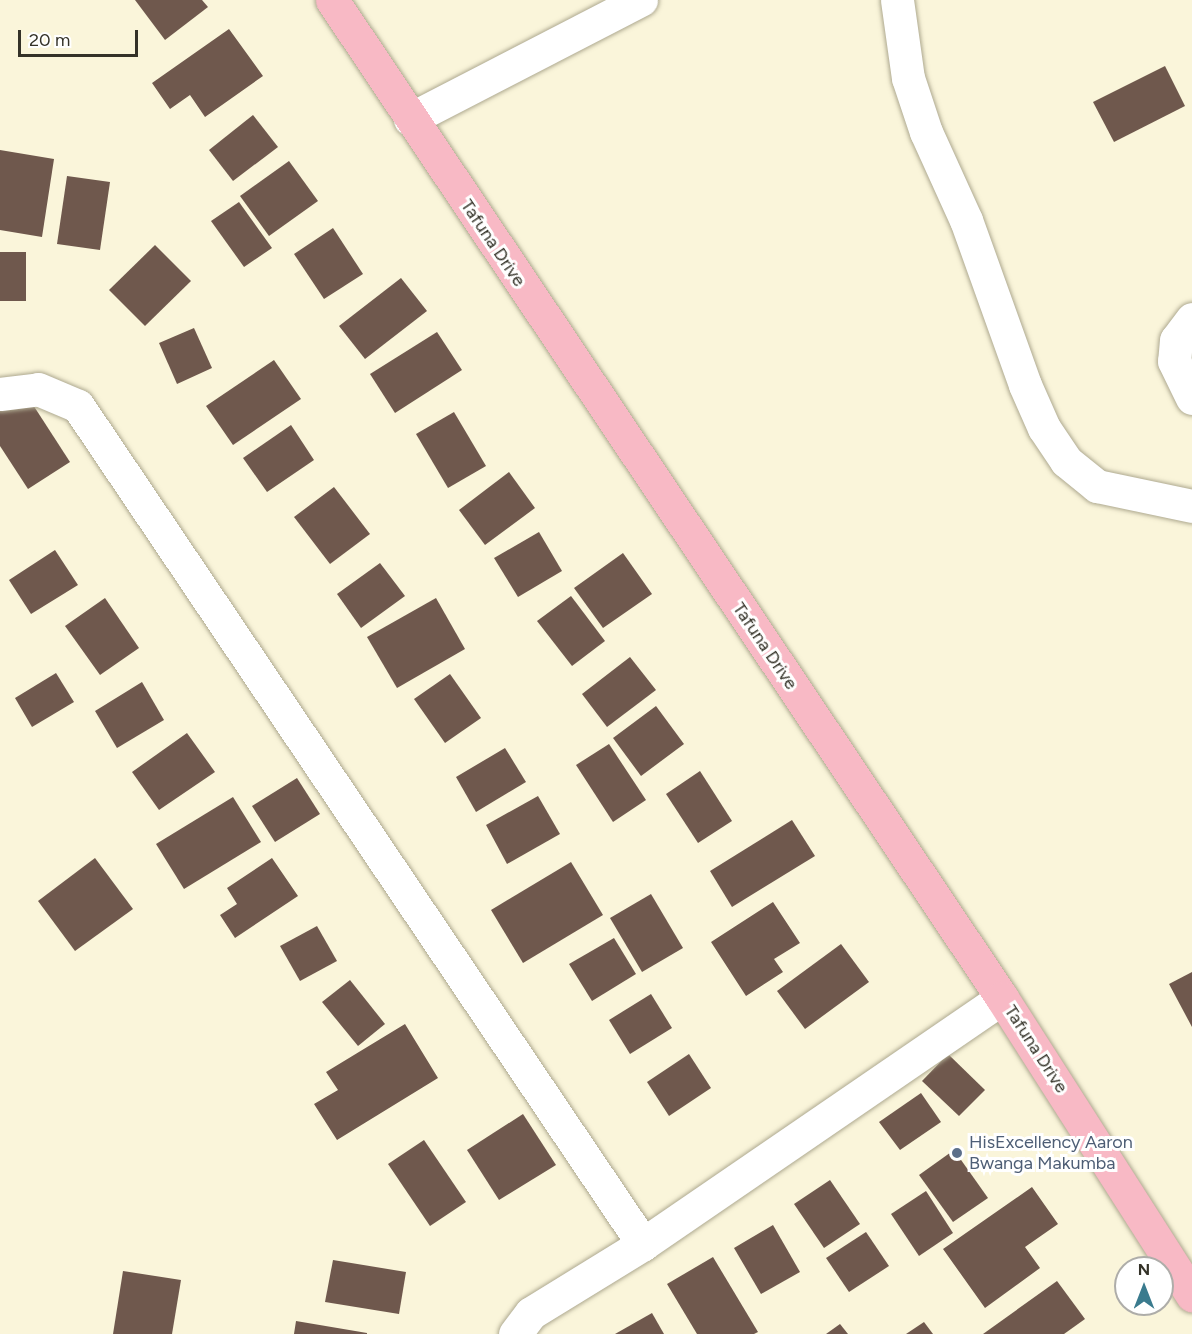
<!DOCTYPE html>
<html>
<head>
<meta charset="utf-8">
<style>
  body { margin:0 }
  #map { position:relative; width:1192px; height:1334px; overflow:hidden; background:#faf5da; font-family:Figtree,sans-serif }
  div>[style] { position:absolute }
  .building>* { inset:0; background:#6f584d }
  .roads { filter:drop-shadow(0 0 2px #aea990) drop-shadow(0 0 2px #aea990) }
  .minor>* { height:33px; margin:-16.5px; padding:0 16.5px; transform-origin:16.5px; border-radius:16.5px; background:#fff }
  .major>* { height:33px; margin:-16.5px; padding:0 16.5px; transform-origin:16.5px; border-radius:16.5px; background:#f8b9c5 }
  .dots>* { width:16px; height:16px; translate:-50% -50%; box-sizing:border-box; border:3px solid #fff; border-radius:50% }
  span { translate:-50% -50%; white-space:nowrap; text-align:center; line-height:1.15; -webkit-text-stroke:6px #fff; paint-order:stroke }
  .street-label { font-size:18px; color:#343228 }
  .service-label { font-size:18px; color:#4e5e75 }
  .left { translate:0 -50%; text-align:left }
  .north { position:absolute; left:1114px; top:1256px; width:60px; height:60px; box-sizing:border-box; background:#fff; border:2px solid #aeada9; border-radius:50%; rotate:0deg; font-size:16px; font-weight:700; line-height:24px; text-align:center; color:#343228 }
  .north::after { content:''; display:block; margin:auto; width:21px; height:27px; background:#3a7b8e; clip-path:polygon(50% 0,100% 100%,50% 72%,0 100%) }
  .scale { position:absolute; left:18px; top:30px; width:120px; height:27px; box-sizing:border-box; border:3px solid #343228; border-top:0; padding-left:8px; font-size:18px; line-height:21px; white-space:nowrap; color:#343228; -webkit-text-stroke:4px #fff; paint-order:stroke }
</style>
</head>
<body>
<div id="map">
  <div class="building">
    <div style="clip-path:polygon(135px 0,202px 0,208px 7px,165px 40px)"></div>
    <div style="clip-path:polygon(229px 29px,263px 76px,205px 117px,190px 95px,170px 109px,152px 83px)"></div>
    <div style="clip-path:polygon(1165px 66px,1185px 106px,1114px 142px,1093px 102px)"></div>
    <div style="clip-path:polygon(253px 115px,278px 147px,233px 181px,209px 150px)"></div>
    <div style="clip-path:polygon(0 150px,54px 159px,42px 237px,0 230px)"></div>
    <div style="clip-path:polygon(289px 161px,318px 201px,269px 236px,240px 196px)"></div>
    <div style="clip-path:polygon(67px 176px,110px 182px,100px 250px,57px 244px)"></div>
    <div style="clip-path:polygon(239px 202px,272px 248px,244px 267px,211px 221px)"></div>
    <div style="clip-path:polygon(333px 228px,363px 274px,324px 299px,294px 254px)"></div>
    <div style="clip-path:polygon(155px 245px,191px 281px,145px 326px,109px 290px)"></div>
    <div style="clip-path:polygon(0 252px,26px 252px,26px 301px,0 301px)"></div>
    <div style="clip-path:polygon(401px 278px,427px 311px,365px 359px,339px 326px)"></div>
    <div style="clip-path:polygon(194px 328px,212px 368px,177px 384px,159px 343px)"></div>
    <div style="clip-path:polygon(437px 332px,462px 370px,395px 413px,370px 374px)"></div>
    <div style="clip-path:polygon(274px 360px,301px 399px,233px 445px,206px 406px)"></div>
    <div style="clip-path:polygon(26px 394px,70px 462px,28px 489px,0 446px,0 411px)"></div>
    <div style="clip-path:polygon(454px 412px,486px 466px,448px 488px,416px 434px)"></div>
    <div style="clip-path:polygon(291px 425px,314px 460px,267px 492px,243px 458px)"></div>
    <div style="clip-path:polygon(509px 472px,535px 508px,485px 545px,459px 510px)"></div>
    <div style="clip-path:polygon(334px 487px,370px 534px,330px 564px,294px 517px)"></div>
    <div style="clip-path:polygon(539px 532px,562px 571px,518px 597px,494px 558px)"></div>
    <div style="clip-path:polygon(55px 550px,78px 585px,31px 614px,9px 580px)"></div>
    <div style="clip-path:polygon(623px 553px,652px 594px,603px 628px,574px 588px)"></div>
    <div style="clip-path:polygon(380px 563px,405px 596px,361px 628px,337px 594px)"></div>
    <div style="clip-path:polygon(571px 596px,605px 641px,572px 666px,537px 621px)"></div>
    <div style="clip-path:polygon(105px 598px,139px 648px,100px 675px,65px 626px)"></div>
    <div style="clip-path:polygon(436px 598px,465px 649px,397px 688px,367px 637px)"></div>
    <div style="clip-path:polygon(630px 657px,656px 690px,607px 727px,582px 694px)"></div>
    <div style="clip-path:polygon(56px 673px,74px 702px,32px 727px,15px 698px)"></div>
    <div style="clip-path:polygon(450px 674px,481px 718px,445px 743px,414px 699px)"></div>
    <div style="clip-path:polygon(142px 682px,164px 720px,117px 748px,95px 711px)"></div>
    <div style="clip-path:polygon(656px 706px,684px 744px,641px 776px,613px 738px)"></div>
    <div style="clip-path:polygon(187px 733px,215px 772px,159px 810px,132px 772px)"></div>
    <div style="clip-path:polygon(609px 744px,646px 800px,613px 822px,576px 765px)"></div>
    <div style="clip-path:polygon(505px 748px,526px 782px,476px 812px,456px 777px)"></div>
    <div style="clip-path:polygon(700px 771px,732px 821px,698px 843px,666px 794px)"></div>
    <div style="clip-path:polygon(297px 778px,320px 814px,275px 842px,252px 806px)"></div>
    <div style="clip-path:polygon(538px 796px,560px 834px,507px 864px,486px 825px)"></div>
    <div style="clip-path:polygon(233px 797px,261px 842px,184px 889px,156px 844px)"></div>
    <div style="clip-path:polygon(792px 820px,815px 856px,732px 907px,710px 871px)"></div>
    <div style="clip-path:polygon(95px 858px,133px 909px,75px 951px,38px 901px)"></div>
    <div style="clip-path:polygon(272px 858px,298px 896px,235px 938px,220px 915px,237px 904px,227px 888px)"></div>
    <div style="clip-path:polygon(571px 862px,603px 915px,523px 963px,491px 910px)"></div>
    <div style="clip-path:polygon(651px 894px,683px 948px,642px 972px,610px 918px)"></div>
    <div style="clip-path:polygon(773px 902px,800px 943px,774px 959px,783px 972px,746px 996px,711px 942px)"></div>
    <div style="clip-path:polygon(317px 926px,337px 961px,300px 981px,280px 946px)"></div>
    <div style="clip-path:polygon(614px 938px,636px 974px,592px 1001px,569px 964px)"></div>
    <div style="clip-path:polygon(841px 944px,869px 982px,805px 1029px,777px 991px)"></div>
    <div style="clip-path:polygon(1192px 972px,1192px 1027px,1169px 984px)"></div>
    <div style="clip-path:polygon(350px 980px,385px 1024px,358px 1046px,322px 1002px)"></div>
    <div style="clip-path:polygon(651px 994px,672px 1028px,630px 1054px,609px 1020px)"></div>
    <div style="clip-path:polygon(405px 1024px,438px 1078px,337px 1140px,314px 1104px,338px 1090px,326px 1072px)"></div>
    <div style="clip-path:polygon(689px 1054px,711px 1088px,669px 1116px,647px 1082px)"></div>
    <div style="clip-path:polygon(948px 1054px,985px 1090px,959px 1116px,922px 1081px)"></div>
    <div style="clip-path:polygon(921px 1093px,941px 1122px,900px 1150px,879px 1122px)"></div>
    <div style="clip-path:polygon(523px 1114px,556px 1165px,499px 1200px,467px 1150px)"></div>
    <div style="clip-path:polygon(424px 1140px,466px 1202px,430px 1226px,388px 1164px)"></div>
    <div style="clip-path:polygon(954px 1150px,988px 1198px,953px 1222px,919px 1175px)"></div>
    <div style="clip-path:polygon(830px 1180px,860px 1224px,824px 1248px,794px 1204px)"></div>
    <div style="clip-path:polygon(1032px 1187px,1058px 1224px,1025px 1247px,1040px 1268px,985px 1308px,943px 1249px)"></div>
    <div style="clip-path:polygon(926px 1191px,953px 1233px,919px 1256px,891px 1214px)"></div>
    <div style="clip-path:polygon(773px 1225px,800px 1272px,761px 1294px,734px 1248px)"></div>
    <div style="clip-path:polygon(866px 1232px,889px 1266px,849px 1292px,826px 1258px)"></div>
    <div style="clip-path:polygon(713px 1257px,758px 1332px,754px 1334px,697px 1334px,667px 1284px)"></div>
    <div style="clip-path:polygon(333px 1260px,406px 1272px,399px 1314px,325px 1302px)"></div>
    <div style="clip-path:polygon(123px 1271px,181px 1280px,172px 1334px,113px 1334px)"></div>
    <div style="clip-path:polygon(1057px 1281px,1085px 1319px,1064px 1334px,983px 1334px)"></div>
    <div style="clip-path:polygon(652px 1313px,664px 1334px,615px 1334px)"></div>
    <div style="clip-path:polygon(296px 1321px,367px 1333px,367px 1334px,294px 1334px)"></div>
    <div style="clip-path:polygon(924px 1322px,933px 1334px,906px 1334px)"></div>
    <div style="clip-path:polygon(840px 1324px,848px 1334px,826px 1334px)"></div>
  </div>
  <div class="roads">
    <div class="minor">
      <div style="left:897px;top:0;width:79px;rotate:82deg"></div>
      <div style="left:908px;top:78px;width:57px;rotate:71.6deg"></div>
      <div style="left:926px;top:132px;width:97px;rotate:65.6deg"></div>
      <div style="left:966px;top:220px;width:175px;rotate:70.3deg"></div>
      <div style="left:1025px;top:385px;width:47px;rotate:66.2deg"></div>
      <div style="left:1044px;top:428px;width:40px;rotate:56deg"></div>
      <div style="left:1066px;top:461px;width:40px;rotate:39deg"></div>
      <div style="left:1097px;top:486px;width:97px;rotate:11.9deg"></div>
      <div style="left:410px;top:119px;width:260px;rotate:-27.3deg"></div>
      <div style="left:1192px;top:319px;width:26px;rotate:127deg"></div>
      <div style="left:1176px;top:340px;width:21px;rotate:95deg"></div>
      <div style="left:1174px;top:361px;width:41px;rotate:64.1deg"></div>
      <div style="left:0;top:394px;width:38px;rotate:-7deg"></div>
      <div style="left:38px;top:389px;width:43px;rotate:23deg"></div>
      <div style="left:78px;top:406px;width:1011px;rotate:56.01deg"></div>
      <div style="left:515px;top:1334px;width:26px;rotate:-53deg"></div>
      <div style="left:531px;top:1313px;width:132px;rotate:-31.6deg"></div>
      <div style="left:643px;top:1244px;width:435px;rotate:-34.4deg"></div>
    </div>
    <div class="major">
      <div style="left:332px;top:0;width:1202px;rotate:56.12deg"></div>
      <div style="left:1002px;top:998px;width:353px;rotate:57.4deg"></div>
    </div>
  </div>
  <div class="dots">
    <div style="left:957px;top:1153px;background:#5c6f8a"></div>
  </div>
  <div class="street-label">
    <span style="left:493px;top:243px;rotate:56deg">Tafuna Drive</span>
    <span style="left:765px;top:646px;rotate:56deg">Tafuna Drive</span>
    <span style="left:1036px;top:1049px;rotate:57deg">Tafuna Drive</span>
  </div>
  <div class="service-label">
    <span class="left" style="left:969px;top:1153px">HisExcellency Aaron<br>Bwanga Makumba</span>
  </div>
  <div class="north">N</div>
  <div class="scale">20 m</div>
</div>
</body>
</html>
